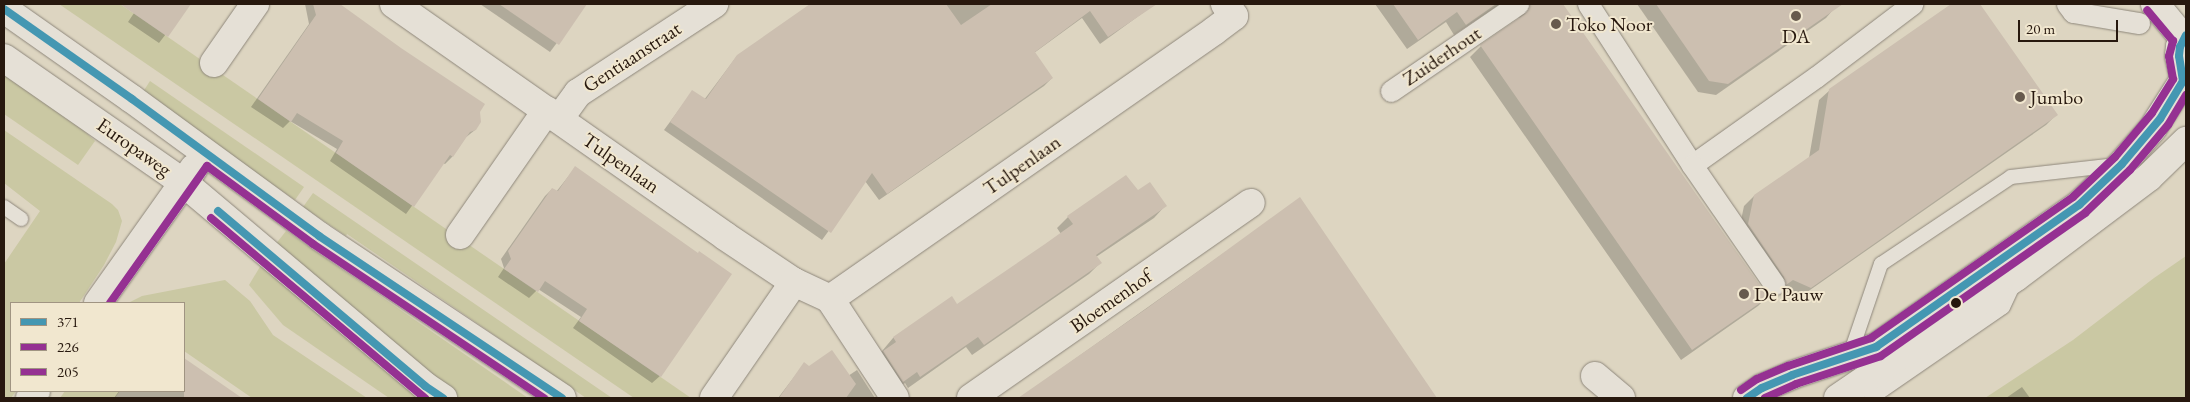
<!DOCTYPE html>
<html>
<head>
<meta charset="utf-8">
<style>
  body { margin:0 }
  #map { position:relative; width:2190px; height:402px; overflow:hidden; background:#ddd5c1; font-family:"EB Garamond",serif }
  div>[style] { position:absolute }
  .green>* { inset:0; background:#cac8a3 }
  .shadow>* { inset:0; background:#0003 }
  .building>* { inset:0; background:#ccbfb0 }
  .roads { filter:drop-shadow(0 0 1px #8e877b) drop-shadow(0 0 1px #8e877b) }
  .service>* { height:14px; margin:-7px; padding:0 7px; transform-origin:7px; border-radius:7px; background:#e5e0d6 }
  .pedestrian>* { height:21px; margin:-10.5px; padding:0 10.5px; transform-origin:10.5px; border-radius:10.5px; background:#e5e0d6 }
  .minor>* { height:28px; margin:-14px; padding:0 14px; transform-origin:14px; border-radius:14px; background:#e5e0d6 }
  .tertiary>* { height:28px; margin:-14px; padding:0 14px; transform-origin:14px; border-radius:14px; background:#e5e0d6 }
  .bus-1>* { height:8px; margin:-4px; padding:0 4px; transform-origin:4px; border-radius:4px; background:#4497b2 }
  .bus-2>* { height:8px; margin:-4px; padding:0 4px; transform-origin:4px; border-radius:4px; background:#953192 }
  .bus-3>* { height:8px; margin:-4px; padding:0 4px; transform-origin:4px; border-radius:4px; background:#953192 }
  .dots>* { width:14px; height:14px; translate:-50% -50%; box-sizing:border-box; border:2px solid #f1e7cf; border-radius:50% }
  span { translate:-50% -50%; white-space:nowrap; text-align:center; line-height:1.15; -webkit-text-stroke:4px #f1e7cf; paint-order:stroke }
  .poi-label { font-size:20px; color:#27180e }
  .left { translate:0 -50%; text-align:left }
  .street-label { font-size:20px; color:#27180e }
  .frame { position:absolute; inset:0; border:5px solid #27180e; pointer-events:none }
  .legend { position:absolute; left:10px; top:302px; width:175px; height:90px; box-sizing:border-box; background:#f1e7cf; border:1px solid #a09482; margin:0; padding:6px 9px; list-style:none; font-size:15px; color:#27180e }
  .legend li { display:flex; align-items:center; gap:10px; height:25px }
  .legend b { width:25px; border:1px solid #a09482 }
  .scale { position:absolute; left:2018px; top:20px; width:100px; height:22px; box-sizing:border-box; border:2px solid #27180e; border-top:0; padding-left:6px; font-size:15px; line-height:18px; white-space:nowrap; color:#27180e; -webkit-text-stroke:4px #f1e7cf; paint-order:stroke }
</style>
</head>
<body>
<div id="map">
  <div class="green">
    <div style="clip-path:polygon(59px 4px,120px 4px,691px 398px,634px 398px)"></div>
    <div style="clip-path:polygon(4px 75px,82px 129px,95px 141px,78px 165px,4px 114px)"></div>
    <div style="clip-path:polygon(150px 81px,304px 187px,295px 200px,141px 95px)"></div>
    <div style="clip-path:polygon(4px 130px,112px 204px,118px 210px,122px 221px,116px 242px,104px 265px,79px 303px,11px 303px,11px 391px,16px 391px,11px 398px,4px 398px,4px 264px,40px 211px,4px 183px)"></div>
    <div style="clip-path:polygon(313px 193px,612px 398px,586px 398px,347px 234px,346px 236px,303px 207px)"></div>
    <div style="clip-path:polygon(286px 231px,528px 398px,454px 398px,275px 245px)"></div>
    <div style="clip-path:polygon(2186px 256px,2186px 398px,1985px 398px,2073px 340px,2154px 278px)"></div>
    <div style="clip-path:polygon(261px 265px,424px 398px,389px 398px,283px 325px,249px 285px)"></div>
    <div style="clip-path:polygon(225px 280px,250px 301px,273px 335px,367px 398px,252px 398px,184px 351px,184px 303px,128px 303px,142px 296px)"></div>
    <div style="clip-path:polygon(65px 391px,120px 391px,115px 398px,60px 398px)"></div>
  </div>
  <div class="shadow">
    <div style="clip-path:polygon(122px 4px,189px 4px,159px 43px,128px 22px,134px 13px)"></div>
    <div style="clip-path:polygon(305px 4px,337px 4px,400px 49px,478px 111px,475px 130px,465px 138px,452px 157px,445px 164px,443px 163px,406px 214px,330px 161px,337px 149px,290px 121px,283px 128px,251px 107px,309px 24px)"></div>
    <div style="clip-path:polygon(480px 4px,586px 4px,550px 52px)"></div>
    <div style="clip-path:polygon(813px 4px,1155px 4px,1100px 44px,1082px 18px,1034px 53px,1052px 78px,1044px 86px,879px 200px,865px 181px,822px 240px,664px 130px,692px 92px,704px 100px,737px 56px)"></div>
    <div style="clip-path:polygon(1375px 4px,1500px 4px,1454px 35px,1446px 22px,1407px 49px)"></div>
    <div style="clip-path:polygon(1513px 4px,1561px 4px,1763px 292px,1768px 296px,1758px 306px,1681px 360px,1470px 57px,1481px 46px,1518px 21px,1520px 15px)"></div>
    <div style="clip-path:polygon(1637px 4px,1838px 4px,1826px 18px,1716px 95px,1698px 92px)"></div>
    <div style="clip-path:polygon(1953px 4px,1979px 4px,2056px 115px,2046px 125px,1800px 297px,1781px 290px,1738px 234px,1744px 206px,1754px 196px,1809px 158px,1819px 100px,1830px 90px)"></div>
    <div style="clip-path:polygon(575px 168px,660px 376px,652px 383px,573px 328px,581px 317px,538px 289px,529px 298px,498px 277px,504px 268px,501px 259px,545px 196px,552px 189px,556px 192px)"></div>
    <div style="clip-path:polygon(1137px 192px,1165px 206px,1154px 218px,1096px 257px,1100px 263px,1089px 274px,972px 355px,966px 347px,908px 388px,905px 383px,891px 392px,872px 363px,893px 338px,952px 298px,957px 306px,1061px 234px,1057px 228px,1068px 217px)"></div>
    <div style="clip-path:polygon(1300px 199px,1436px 398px,1020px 398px)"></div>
    <div style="clip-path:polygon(184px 359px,240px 398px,114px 398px,119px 391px,184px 391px)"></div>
    <div style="clip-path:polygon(804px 364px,809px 368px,848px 376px,857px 370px,875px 398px,778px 398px)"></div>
    <div style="clip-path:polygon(2022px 387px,2030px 398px,2006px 398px)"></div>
  </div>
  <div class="building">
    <div style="clip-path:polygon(120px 4px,191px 4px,168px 37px)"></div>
    <div style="clip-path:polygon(313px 4px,340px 4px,401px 48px,485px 104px,480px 112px,481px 122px,476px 130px,470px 132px,453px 157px,450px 155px,414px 207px,336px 153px,343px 141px,297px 113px,291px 122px,258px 99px,316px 15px)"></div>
    <div style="clip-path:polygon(499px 4px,587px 4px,559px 45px)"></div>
    <div style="clip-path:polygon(810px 4px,946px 4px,961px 25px,992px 4px,1157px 4px,1108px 37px,1090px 11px,1035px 52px,1053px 78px,887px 194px,872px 173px,831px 233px,670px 122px,692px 90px,706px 99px,737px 55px)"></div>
    <div style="clip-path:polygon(1393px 4px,1496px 4px,1466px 25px,1457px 12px,1418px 40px)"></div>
    <div style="clip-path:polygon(1530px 4px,1563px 4px,1764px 291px,1770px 296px,1692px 350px,1480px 45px,1525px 14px)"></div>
    <div style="clip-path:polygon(1656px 4px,1843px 4px,1728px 84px,1709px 81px)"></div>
    <div style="clip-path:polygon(1951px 4px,1980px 4px,2058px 115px,1811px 288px,1793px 280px,1786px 285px,1784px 277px,1748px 224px,1754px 195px,1819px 150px,1829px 89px)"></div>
    <div style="clip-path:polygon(575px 166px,698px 253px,699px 251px,732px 274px,661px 377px,579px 321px,587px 309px,545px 281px,538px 292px,504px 269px,511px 259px,508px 251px,552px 188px,558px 191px)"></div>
    <div style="clip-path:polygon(1126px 175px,1138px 190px,1150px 182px,1167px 206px,1096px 255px,1102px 263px,984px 345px,978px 337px,920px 377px,917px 372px,903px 382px,883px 351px,896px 342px,893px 337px,952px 296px,957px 304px,1045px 244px,1073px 224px,1067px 216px)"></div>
    <div style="clip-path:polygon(1300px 197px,1437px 398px,1018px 398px,1146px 309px)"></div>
    <div style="clip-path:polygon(832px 350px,856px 384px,846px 398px,779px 398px,804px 362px,809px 366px)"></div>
    <div style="clip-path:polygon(184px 358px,242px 398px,184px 398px)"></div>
  </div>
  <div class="roads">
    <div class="service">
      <div style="left:4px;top:207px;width:21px;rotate:35deg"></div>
      <div style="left:1847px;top:356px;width:9px;rotate:-54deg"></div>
      <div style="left:1852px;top:349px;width:90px;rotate:-71.2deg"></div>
      <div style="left:1881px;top:264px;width:156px;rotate:-33.8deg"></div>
      <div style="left:2011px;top:177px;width:106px;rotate:-6.5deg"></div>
      <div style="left:1871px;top:398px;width:160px;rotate:-34.6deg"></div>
      <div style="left:2003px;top:307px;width:26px;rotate:-65deg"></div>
    </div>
    <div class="pedestrian">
      <div style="left:1588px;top:4px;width:192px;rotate:57.1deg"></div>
      <div style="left:1692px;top:165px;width:152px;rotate:-35.4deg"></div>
      <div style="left:1816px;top:77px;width:121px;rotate:-37.2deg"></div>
      <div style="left:2067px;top:4px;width:10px;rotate:53deg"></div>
      <div style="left:2073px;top:12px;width:67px;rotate:9.5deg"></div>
      <div style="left:1391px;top:91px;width:154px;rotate:-34.4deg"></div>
      <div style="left:1692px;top:165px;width:145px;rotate:55.4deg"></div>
    </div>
    <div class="minor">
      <div style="left:394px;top:4px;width:404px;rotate:35deg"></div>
      <div style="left:725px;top:236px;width:83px;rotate:33.7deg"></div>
      <div style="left:794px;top:282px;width:40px;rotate:25deg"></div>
      <div style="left:830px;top:299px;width:468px;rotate:-34.9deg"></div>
      <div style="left:1214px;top:31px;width:25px;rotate:-37deg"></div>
      <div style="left:1234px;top:16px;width:15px;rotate:-127deg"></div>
      <div style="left:2155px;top:4px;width:45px;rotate:50.4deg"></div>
      <div style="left:214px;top:63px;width:72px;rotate:-55.2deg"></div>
      <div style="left:559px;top:119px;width:32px;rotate:-54deg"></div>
      <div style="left:578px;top:93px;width:163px;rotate:-33.2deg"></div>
      <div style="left:460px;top:235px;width:152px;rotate:-55.2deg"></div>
      <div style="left:830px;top:299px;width:118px;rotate:56.7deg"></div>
      <div style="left:1595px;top:376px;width:34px;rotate:40deg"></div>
      <div style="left:714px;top:398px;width:141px;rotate:-55.4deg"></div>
      <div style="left:971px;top:398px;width:341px;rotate:-34.9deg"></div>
    </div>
    <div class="tertiary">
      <div style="left:4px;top:9px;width:156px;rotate:35.1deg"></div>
      <div style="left:132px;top:99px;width:232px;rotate:36.2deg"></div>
      <div style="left:319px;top:236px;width:292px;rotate:33.7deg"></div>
      <div style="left:2186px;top:35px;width:13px;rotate:117deg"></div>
      <div style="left:2180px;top:47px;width:9px;rotate:96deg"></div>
      <div style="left:2179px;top:56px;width:35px;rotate:78deg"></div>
      <div style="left:4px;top:58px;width:219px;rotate:34.8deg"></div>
      <div style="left:184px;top:183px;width:315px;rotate:40.1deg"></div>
      <div style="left:425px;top:386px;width:22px;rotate:34deg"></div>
      <div style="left:98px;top:303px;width:166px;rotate:-54.6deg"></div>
      <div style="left:30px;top:398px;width:9px;rotate:-49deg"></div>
      <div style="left:1747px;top:398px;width:18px;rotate:-34deg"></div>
      <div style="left:1762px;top:388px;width:33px;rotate:-23deg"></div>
      <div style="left:1792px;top:375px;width:89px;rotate:-18.4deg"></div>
      <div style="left:1876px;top:347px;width:248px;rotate:-35deg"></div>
      <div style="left:2079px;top:205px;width:59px;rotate:-43.6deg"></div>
      <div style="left:2122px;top:164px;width:48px;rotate:-49.3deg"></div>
      <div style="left:2153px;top:128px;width:56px;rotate:-57.4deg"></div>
      <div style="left:1838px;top:398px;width:215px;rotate:-34.2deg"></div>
      <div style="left:2016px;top:277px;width:166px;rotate:-36.9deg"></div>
      <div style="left:2149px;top:177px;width:52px;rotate:-44.2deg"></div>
    </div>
  </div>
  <div class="bus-1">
    <div style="left:4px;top:9px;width:156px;rotate:35.1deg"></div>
    <div style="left:132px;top:99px;width:232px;rotate:36.2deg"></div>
    <div style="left:319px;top:236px;width:292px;rotate:33.7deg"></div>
    <div style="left:218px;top:211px;width:271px;rotate:40.2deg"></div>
    <div style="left:425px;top:386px;width:22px;rotate:34deg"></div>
    <div style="left:1747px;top:398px;width:18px;rotate:-34deg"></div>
    <div style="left:1762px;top:388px;width:33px;rotate:-23deg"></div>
    <div style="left:1792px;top:375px;width:89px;rotate:-18.4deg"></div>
    <div style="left:1876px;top:347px;width:248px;rotate:-35deg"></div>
    <div style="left:2079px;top:205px;width:59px;rotate:-43.6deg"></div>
    <div style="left:2122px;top:164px;width:59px;rotate:-49.8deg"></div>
    <div style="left:2160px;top:119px;width:44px;rotate:-58.8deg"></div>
    <div style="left:2183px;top:81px;width:25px;rotate:-99deg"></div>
    <div style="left:2179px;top:56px;width:9px;rotate:-84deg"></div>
    <div style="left:2180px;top:47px;width:13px;rotate:-63deg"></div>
  </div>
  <div class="bus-2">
    <div style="left:211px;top:218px;width:280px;rotate:40.1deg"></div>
    <div style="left:110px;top:303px;width:168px;rotate:-54.7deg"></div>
    <div style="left:207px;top:166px;width:132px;rotate:36.3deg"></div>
    <div style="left:313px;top:244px;width:278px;rotate:33.7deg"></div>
    <div style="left:1765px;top:398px;width:34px;rotate:-24deg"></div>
    <div style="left:1796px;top:384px;width:89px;rotate:-18.2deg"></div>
    <div style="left:1881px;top:356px;width:249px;rotate:-35deg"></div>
    <div style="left:2085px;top:213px;width:62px;rotate:-43.7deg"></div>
    <div style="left:2130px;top:170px;width:59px;rotate:-49.8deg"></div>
    <div style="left:2168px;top:125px;width:35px;rotate:-59deg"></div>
  </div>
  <div class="bus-3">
    <div style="left:1741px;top:390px;width:19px;rotate:-35deg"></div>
    <div style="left:1757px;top:379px;width:34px;rotate:-23deg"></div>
    <div style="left:1788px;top:366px;width:88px;rotate:-18.6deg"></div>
    <div style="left:1871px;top:338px;width:246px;rotate:-34.9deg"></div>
    <div style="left:2073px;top:197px;width:58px;rotate:-43.6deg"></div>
    <div style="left:2115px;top:157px;width:57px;rotate:-49.9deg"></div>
    <div style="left:2152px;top:113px;width:40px;rotate:-58deg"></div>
    <div style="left:2173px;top:79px;width:23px;rotate:-100deg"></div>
    <div style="left:2169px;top:56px;width:16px;rotate:-75deg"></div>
    <div style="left:2173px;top:41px;width:40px;rotate:-130deg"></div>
  </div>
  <div class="dots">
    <div style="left:1796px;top:16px;background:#675a4d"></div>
    <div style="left:1556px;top:24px;background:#675a4d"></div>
    <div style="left:2020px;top:97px;background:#675a4d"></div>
    <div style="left:1744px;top:294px;background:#675a4d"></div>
    <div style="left:1956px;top:303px;background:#27180e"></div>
  </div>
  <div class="poi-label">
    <span class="left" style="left:1566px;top:24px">Toko Noor</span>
    <span style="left:1796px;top:36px">DA</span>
    <span class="left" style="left:2030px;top:97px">Jumbo</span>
    <span class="left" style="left:1754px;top:294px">De Pauw</span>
  </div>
  <div class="street-label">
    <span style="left:1442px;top:56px;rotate:-34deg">Zuiderhout</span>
    <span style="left:632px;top:57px;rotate:-33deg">Gentiaanstraat</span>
    <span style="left:134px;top:147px;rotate:35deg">Europaweg</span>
    <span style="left:621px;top:163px;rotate:35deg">Tulpenlaan</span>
    <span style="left:1022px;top:165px;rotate:-35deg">Tulpenlaan</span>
    <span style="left:1111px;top:301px;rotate:-35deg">Bloemenhof</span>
  </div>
  <div class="frame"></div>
  <ul class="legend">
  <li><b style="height:6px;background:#4497b2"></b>371</li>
  <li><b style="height:6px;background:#953192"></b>226</li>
  <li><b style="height:6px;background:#953192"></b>205</li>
  </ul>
  <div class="scale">20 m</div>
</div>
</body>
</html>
